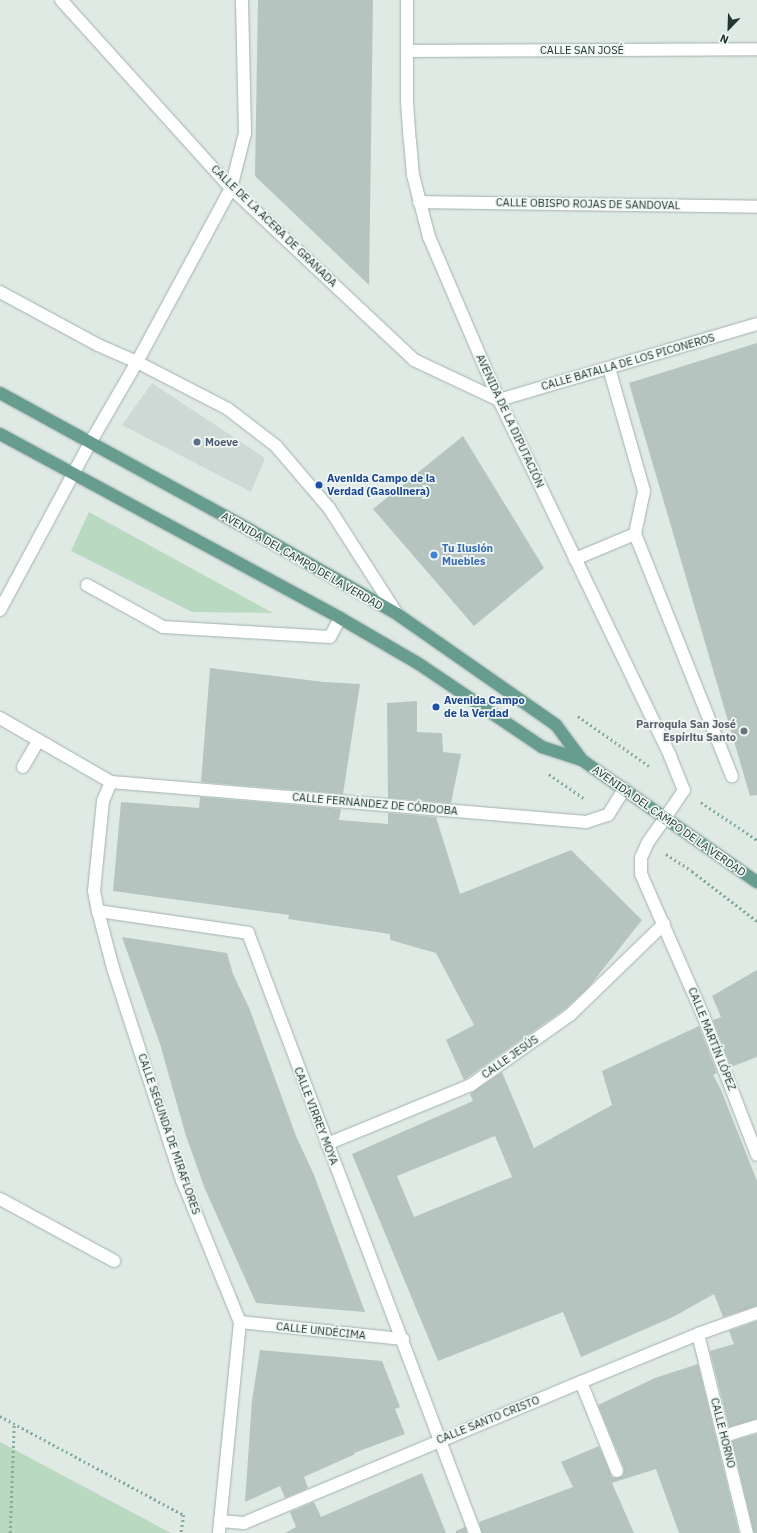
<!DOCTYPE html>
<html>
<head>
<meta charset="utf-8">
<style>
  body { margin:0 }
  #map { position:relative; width:757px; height:1533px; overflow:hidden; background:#dfeae5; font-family:"IBM Plex Sans",sans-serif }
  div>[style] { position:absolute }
  .built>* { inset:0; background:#cdd9d4 }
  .green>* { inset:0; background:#b9dac1 }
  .building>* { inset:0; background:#b5c4be }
  .path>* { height:2.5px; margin-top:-1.25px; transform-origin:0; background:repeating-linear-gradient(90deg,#81ac9e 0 2px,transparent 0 5px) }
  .roads { filter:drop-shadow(0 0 1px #a2b1ac) drop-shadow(0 0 1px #a2b1ac) }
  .lane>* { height:12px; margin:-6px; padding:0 6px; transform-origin:6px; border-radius:6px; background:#fff }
  .street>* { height:12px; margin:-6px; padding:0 6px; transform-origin:6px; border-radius:6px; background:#fff }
  .secondary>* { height:12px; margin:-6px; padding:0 6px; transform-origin:6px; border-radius:6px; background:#fff }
  .primary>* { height:12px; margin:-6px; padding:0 6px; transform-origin:6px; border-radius:6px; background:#669d8e }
  .dots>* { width:11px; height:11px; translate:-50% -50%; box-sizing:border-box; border:2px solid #eff6f3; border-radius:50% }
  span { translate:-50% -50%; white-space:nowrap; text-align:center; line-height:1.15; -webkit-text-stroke:3.5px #eff6f3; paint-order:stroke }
  .street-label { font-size:11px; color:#213932 }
  .service-label { font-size:11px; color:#4e5e75; font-weight:700 }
  .left { translate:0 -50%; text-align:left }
  .transit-label { font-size:11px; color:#164399; font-weight:700 }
  .shop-label { font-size:11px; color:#366cbe; font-weight:700 }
  .worship-label { font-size:11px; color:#5b616d; font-weight:700 }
  .right { translate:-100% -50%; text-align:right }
  .north { position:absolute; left:709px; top:8px; width:40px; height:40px; -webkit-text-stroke:3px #eff6f3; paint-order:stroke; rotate:203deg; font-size:11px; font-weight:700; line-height:16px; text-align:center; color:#213932 }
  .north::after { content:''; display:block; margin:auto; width:14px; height:18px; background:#213932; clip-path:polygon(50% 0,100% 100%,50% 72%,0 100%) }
</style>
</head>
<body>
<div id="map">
  <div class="built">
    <div style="clip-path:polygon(152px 383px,265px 458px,251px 492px,122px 425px)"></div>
  </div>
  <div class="green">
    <div style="clip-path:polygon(89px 512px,273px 613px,192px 612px,71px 551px)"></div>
    <div style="clip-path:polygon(0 1442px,171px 1533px,0 1533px)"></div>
  </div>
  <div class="building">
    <div style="clip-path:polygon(258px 0,373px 0,369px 285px,255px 176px)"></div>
    <div style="clip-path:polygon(757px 343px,757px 795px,750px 796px,629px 383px)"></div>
    <div style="clip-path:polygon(463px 436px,544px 568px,474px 626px,373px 509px)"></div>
    <div style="clip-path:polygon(210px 668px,324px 682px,360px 684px,343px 794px,201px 782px)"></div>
    <div style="clip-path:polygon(417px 701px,417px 732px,442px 733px,443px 752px,461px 754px,451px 803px,388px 798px,387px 703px)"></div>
    <div style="clip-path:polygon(200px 797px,341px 809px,339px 820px,388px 824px,388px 813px,436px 817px,460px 894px,571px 850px,642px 920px,588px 988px,565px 1009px,464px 1080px,446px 1040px,474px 1025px,436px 953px,390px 940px,390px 934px,288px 919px,289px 915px,113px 891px,121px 802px,199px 808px)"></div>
    <div style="clip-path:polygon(122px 937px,227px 953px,233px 974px,250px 1010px,296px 1136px,314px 1175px,365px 1312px,256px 1303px,205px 1189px,186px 1136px,160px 1044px)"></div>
    <div style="clip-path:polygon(757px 970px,757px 1057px,731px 1067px,713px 1020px,721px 1017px,712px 996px)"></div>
    <div style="clip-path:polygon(evenodd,699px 1026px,717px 1073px,713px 1075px,721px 1090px,757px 1181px,757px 1306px,723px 1317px,714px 1294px,673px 1317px,581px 1357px,563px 1312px,438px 1361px,352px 1154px,473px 1101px,470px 1094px,502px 1072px,534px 1148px,612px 1105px,602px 1071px,699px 1026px,495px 1136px,512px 1177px,414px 1217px,397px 1176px,495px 1136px)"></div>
    <div style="clip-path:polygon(757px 1321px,757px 1419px,729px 1427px,710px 1351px,734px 1344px,729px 1331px)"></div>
    <div style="clip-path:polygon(260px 1350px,382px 1361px,400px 1407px,395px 1409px,405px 1434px,354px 1453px,355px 1454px,304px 1477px,308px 1488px,285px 1498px,280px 1486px,245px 1502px,252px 1400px)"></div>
    <div style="clip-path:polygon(698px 1364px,739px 1533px,679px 1533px,656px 1469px,612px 1483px,634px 1533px,482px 1533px,479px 1522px,573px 1487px,561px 1462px,599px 1446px,612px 1477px,616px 1478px,623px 1476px,624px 1468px,598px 1405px,655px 1378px)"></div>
    <div style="clip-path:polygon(757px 1434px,757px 1533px,754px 1533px,732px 1441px)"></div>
    <div style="clip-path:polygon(422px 1473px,446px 1533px,285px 1533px,296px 1527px,290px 1512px,314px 1502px,321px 1517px)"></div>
    <div style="clip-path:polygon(465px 1527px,467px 1533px,456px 1533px,456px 1531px)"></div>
  </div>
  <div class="path">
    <div style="left:578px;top:716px;width:87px;rotate:35.2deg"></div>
    <div style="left:549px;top:774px;width:44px;rotate:34.8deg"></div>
    <div style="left:701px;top:802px;width:68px;rotate:34.2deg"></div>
    <div style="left:666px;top:854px;width:31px;rotate:33deg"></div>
    <div style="left:692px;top:871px;width:82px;rotate:37.6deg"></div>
    <div style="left:0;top:1416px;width:209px;rotate:28.3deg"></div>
    <div style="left:184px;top:1515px;width:18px;rotate:99deg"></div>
    <div style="left:10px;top:1533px;width:109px;rotate:-87.9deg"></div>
  </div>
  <div class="roads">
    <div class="lane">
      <div style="left:23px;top:767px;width:30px;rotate:-60deg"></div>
    </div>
    <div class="street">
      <div style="left:61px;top:0;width:253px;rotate:47.9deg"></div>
      <div style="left:231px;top:188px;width:251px;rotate:43.2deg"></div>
      <div style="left:414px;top:360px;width:94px;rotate:25.2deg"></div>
      <div style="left:499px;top:400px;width:269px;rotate:-16.4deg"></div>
      <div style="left:407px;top:51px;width:350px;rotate:-0.3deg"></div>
      <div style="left:419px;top:202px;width:338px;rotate:0.8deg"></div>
      <div style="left:0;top:292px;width:111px;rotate:28.4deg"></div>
      <div style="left:98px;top:345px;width:43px;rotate:23.6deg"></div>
      <div style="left:137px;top:362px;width:102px;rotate:27.3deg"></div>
      <div style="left:228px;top:409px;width:61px;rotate:37.6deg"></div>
      <div style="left:276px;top:446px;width:82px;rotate:49.5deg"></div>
      <div style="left:329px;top:508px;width:126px;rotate:57.3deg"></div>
      <div style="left:609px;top:368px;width:128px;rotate:74.1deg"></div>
      <div style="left:644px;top:491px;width:44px;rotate:101.8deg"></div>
      <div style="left:635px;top:534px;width:261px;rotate:68.2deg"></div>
      <div style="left:90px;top:443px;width:94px;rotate:-59.9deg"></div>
      <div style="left:137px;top:362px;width:198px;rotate:-61.6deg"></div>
      <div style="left:231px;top:188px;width:57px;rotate:-75.7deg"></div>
      <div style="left:245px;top:133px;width:133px;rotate:-91.3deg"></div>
      <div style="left:575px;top:559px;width:65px;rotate:-22.6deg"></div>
      <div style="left:87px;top:585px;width:87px;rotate:28.9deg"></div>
      <div style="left:163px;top:627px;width:167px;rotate:3.4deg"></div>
      <div style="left:330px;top:637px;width:21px;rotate:-62deg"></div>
      <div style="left:0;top:718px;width:128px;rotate:30deg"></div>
      <div style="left:111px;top:782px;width:477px;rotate:4.8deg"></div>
      <div style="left:586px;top:822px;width:23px;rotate:-18deg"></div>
      <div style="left:608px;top:815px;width:31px;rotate:-58deg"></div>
      <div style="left:111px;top:782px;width:21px;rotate:113deg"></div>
      <div style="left:103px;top:801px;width:90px;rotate:95.7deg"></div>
      <div style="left:94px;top:891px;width:20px;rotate:79deg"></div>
      <div style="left:98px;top:911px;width:59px;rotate:75.3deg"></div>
      <div style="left:113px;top:968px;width:223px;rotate:72deg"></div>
      <div style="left:182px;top:1180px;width:153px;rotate:67.8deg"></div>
      <div style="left:240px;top:1322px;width:212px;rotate:95.7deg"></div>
      <div style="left:665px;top:818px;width:29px;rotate:125deg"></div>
      <div style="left:648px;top:842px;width:17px;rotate:114deg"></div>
      <div style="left:641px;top:858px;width:16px;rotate:90deg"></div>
      <div style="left:641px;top:874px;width:154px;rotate:66.3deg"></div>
      <div style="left:703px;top:1015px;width:150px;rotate:68.9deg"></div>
      <div style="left:98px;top:911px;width:152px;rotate:8.3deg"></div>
      <div style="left:248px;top:933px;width:642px;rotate:69.28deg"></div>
      <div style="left:327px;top:1144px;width:156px;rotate:-22.3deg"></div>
      <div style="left:471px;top:1085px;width:121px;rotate:-35.3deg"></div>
      <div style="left:570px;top:1015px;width:131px;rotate:-44.1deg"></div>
      <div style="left:0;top:1199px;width:130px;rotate:28.5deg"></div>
      <div style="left:240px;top:1322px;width:164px;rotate:6deg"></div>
      <div style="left:698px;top:1334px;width:205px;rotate:76.2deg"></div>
      <div style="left:581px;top:1382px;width:96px;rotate:68deg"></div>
      <div style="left:724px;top:1436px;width:34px;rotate:-17deg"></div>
      <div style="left:220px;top:1521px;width:24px;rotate:5deg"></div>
      <div style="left:244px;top:1523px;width:365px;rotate:-22.7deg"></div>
      <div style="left:581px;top:1382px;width:126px;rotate:-22.3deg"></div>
      <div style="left:698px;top:1334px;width:63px;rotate:-19.6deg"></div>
    </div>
    <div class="secondary">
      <div style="left:407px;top:0;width:102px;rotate:90deg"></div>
      <div style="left:407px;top:102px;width:39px;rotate:86deg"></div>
      <div style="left:410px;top:141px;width:34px;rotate:85deg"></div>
      <div style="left:413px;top:175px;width:64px;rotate:75.5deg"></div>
      <div style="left:429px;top:237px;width:177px;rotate:66.8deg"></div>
      <div style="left:499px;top:400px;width:395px;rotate:64.3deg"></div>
      <div style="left:670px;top:756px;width:37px;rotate:68deg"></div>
      <div style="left:684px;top:790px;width:34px;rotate:124deg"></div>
      <div style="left:0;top:610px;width:190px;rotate:-61.7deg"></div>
    </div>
    <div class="primary">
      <div style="left:0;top:393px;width:285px;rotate:28.7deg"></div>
      <div style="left:250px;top:530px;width:169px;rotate:29.7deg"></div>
      <div style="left:397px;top:614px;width:194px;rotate:34.9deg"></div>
      <div style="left:556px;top:725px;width:44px;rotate:53.4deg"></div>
      <div style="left:0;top:434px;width:387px;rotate:28.4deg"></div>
      <div style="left:340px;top:618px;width:91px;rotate:30.2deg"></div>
      <div style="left:419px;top:664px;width:148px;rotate:34deg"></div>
      <div style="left:542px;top:747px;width:42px;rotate:18deg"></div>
      <div style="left:582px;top:760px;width:213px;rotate:34.9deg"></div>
    </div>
  </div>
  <div class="dots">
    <div style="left:197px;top:442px;background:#5c6f8a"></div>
    <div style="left:319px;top:485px;background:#1a4fb4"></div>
    <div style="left:434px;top:555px;background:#3f7fe0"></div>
    <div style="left:436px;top:707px;background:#1a4fb4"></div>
    <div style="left:744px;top:731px;background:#6b7280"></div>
  </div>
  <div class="street-label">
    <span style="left:582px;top:50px">CALLE SAN JOSÉ</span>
    <span style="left:588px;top:204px;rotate:1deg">CALLE OBISPO ROJAS DE SANDOVAL</span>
    <span style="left:274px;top:226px;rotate:44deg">CALLE DE LA ACERA DE GRANADA</span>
    <span style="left:628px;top:362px;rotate:-16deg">CALLE BATALLA DE LOS PICONEROS</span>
    <span style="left:510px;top:421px;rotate:65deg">AVENIDA DE LA DIPUTACIÓN</span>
    <span style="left:302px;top:561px;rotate:30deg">AVENIDA DEL CAMPO DE LA VERDAD</span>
    <span style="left:375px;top:804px;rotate:5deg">CALLE FERNÁNDEZ DE CÓRDOBA</span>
    <span style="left:669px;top:821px;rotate:35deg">AVENIDA DEL CAMPO DE LA VERDAD</span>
    <span style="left:712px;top:1039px;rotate:68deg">CALLE MARTÍN LÓPEZ</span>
    <span style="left:510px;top:1057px;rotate:-35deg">CALLE JESÚS</span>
    <span style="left:316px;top:1116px;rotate:69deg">CALLE VIRREY MOYA</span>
    <span style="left:169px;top:1134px;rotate:71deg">CALLE SEGUNDA DE MIRAFLORES</span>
    <span style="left:321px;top:1331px;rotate:6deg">CALLE UNDÉCIMA</span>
    <span style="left:488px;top:1420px;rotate:-22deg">CALLE SANTO CRISTO</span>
    <span style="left:723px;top:1433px;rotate:76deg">CALLE HORNO</span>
  </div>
  <div class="service-label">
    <span class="left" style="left:205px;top:442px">Moeve</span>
  </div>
  <div class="transit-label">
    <span class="left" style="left:327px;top:485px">Avenida Campo de la<br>Verdad (Gasolinera)</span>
    <span class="left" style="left:444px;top:707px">Avenida Campo<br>de la Verdad</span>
  </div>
  <div class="shop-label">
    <span class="left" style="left:442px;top:555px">Tu Ilusión<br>Muebles</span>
  </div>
  <div class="worship-label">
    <span class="right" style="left:736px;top:731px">Parroquia San José<br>Espíritu Santo</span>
  </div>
  <div class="north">N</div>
</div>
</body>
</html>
